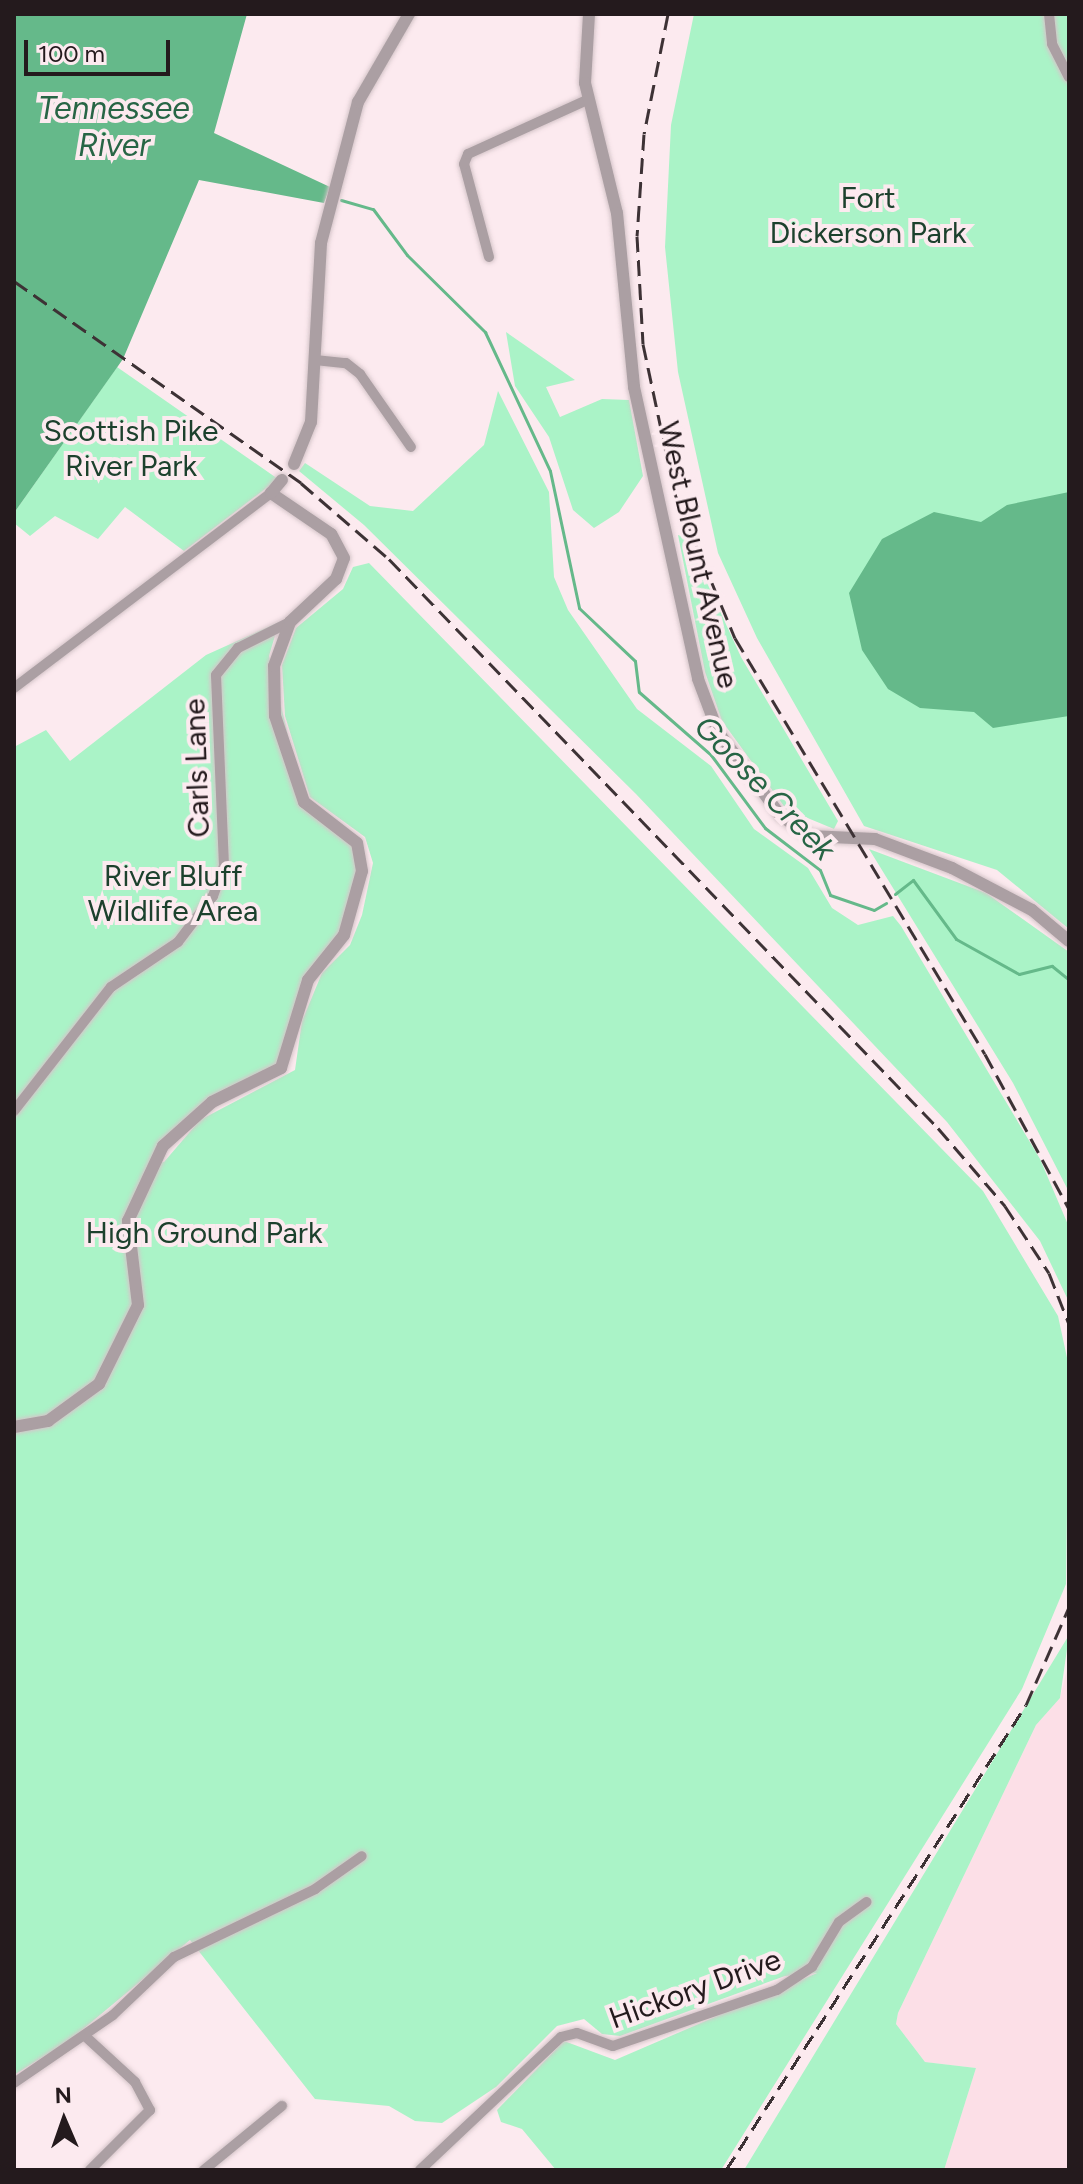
<!DOCTYPE html>
<html>
<head>
<meta charset="utf-8">
<style>
  body { margin:0 }
  #map { position:relative; width:1083px; height:2184px; overflow:hidden; background:#fceaef; font-family:Figtree,sans-serif }
  div>[style] { position:absolute }
  .built>* { inset:0; background:#fcdfe7 }
  .green>* { inset:0; background:#aaf3c7 }
  .water>* { inset:0; background:#65b98a }
  .stream>* { height:3px; margin:-1.5px; padding:0 1.5px; transform-origin:1.5px; border-radius:1.5px; background:#65b98a }
  .roads { filter:drop-shadow(0 0 2px #d5c5c9) drop-shadow(0 0 2px #d5c5c9) }
  .minor>* { height:10px; margin:-5px; padding:0 5px; transform-origin:5px; border-radius:5px; background:#ab9fa3 }
  .tertiary>* { height:12px; margin:-6px; padding:0 6px; transform-origin:6px; border-radius:6px; background:#ab9fa3 }
  .rail>* { height:3px; margin-top:-1.5px; transform-origin:0; background:repeating-linear-gradient(90deg,#3d3235 0 16px,transparent 0 24px) }
  span { translate:-50% -50%; white-space:nowrap; text-align:center; line-height:1.15; -webkit-text-stroke:8px #fceaef; paint-order:stroke }
  .park-label { font-size:30px; color:#1c412d }
  .street-label { font-size:30px; color:#241a1d }
  .water-label { font-size:32px; color:#276545; font-style:italic }
  .frame { position:absolute; inset:0; border:16px solid #241a1d; pointer-events:none }
  .north { position:absolute; left:24px; top:2080px; width:80px; height:80px; -webkit-text-stroke:6px #fceaef; paint-order:stroke; rotate:358deg; font-size:22px; font-weight:700; line-height:32px; text-align:center; color:#241a1d }
  .north::after { content:''; display:block; margin:auto; width:28px; height:36px; background:#241a1d; clip-path:polygon(50% 0,100% 100%,50% 72%,0 100%) }
  .scale { position:absolute; left:24px; top:40px; width:146px; height:36px; box-sizing:border-box; border:4px solid #241a1d; border-top:0; padding-left:10px; font-size:24px; line-height:28px; white-space:nowrap; color:#241a1d; -webkit-text-stroke:6px #fceaef; paint-order:stroke }
</style>
</head>
<body>
<div id="map">
  <div class="built">
    <div style="clip-path:polygon(1069px 1662px,1069px 2170px,944px 2170px,976px 2068px,925px 2062px,896px 2024px,898px 2013px,1036px 1725px,1060px 1698px)"></div>
  </div>
  <div class="green">
    <div style="clip-path:polygon(694px 14px,1069px 14px,1069px 929px,997px 870px,864px 826px,757px 638px,718px 553px,678px 372px,665px 247px,671px 125px)"></div>
    <div style="clip-path:polygon(506px 332px,575px 380px,546px 387px,560px 417px,602px 399px,629px 400px,643px 476px,619px 512px,594px 528px,573px 510px,549px 437px,515px 386px)"></div>
    <div style="clip-path:polygon(117px 367px,278px 479px,184px 551px,125px 507px,98px 539px,55px 516px,30px 536px,14px 523px,14px 513px)"></div>
    <div style="clip-path:polygon(498px 391px,549px 492px,554px 577px,568px 610px,637px 709px,711px 766px,754px 829px,808px 868px,832px 908px,858px 925px,893px 916px,901px 926px,1040px 1159px,1069px 1227px,1069px 1302px,1040px 1241px,947px 1122px,636px 794px,364px 525px,299px 471px,305px 463px,370px 506px,413px 511px,484px 445px)"></div>
    <div style="clip-path:polygon(678px 535px,686px 537px,741px 657px,838px 821px,834px 829px,786px 809px,722px 721px,705px 672px)"></div>
    <div style="clip-path:polygon(369px 563px,983px 1191px,1058px 1316px,1069px 1367px,1066px 1584px,1022px 1689px,721px 2170px,556px 2170px,522px 2129px,501px 2122px,497px 2110px,564px 2041px,615px 2060px,817px 1973px,785px 1976px,620px 2036px,602px 2034px,584px 2019px,557px 2026px,496px 2087px,442px 2123px,415px 2121px,389px 2106px,315px 2099px,190px 1940px,70px 2040px,14px 2075px,14px 747px,46px 730px,70px 761px,206px 655px,279px 622px,269px 656px,304px 802px,357px 843px,362px 861px,344px 935px,308px 980px,281px 1068px,188px 1120px,157px 1163px,164px 1162px,200px 1120px,295px 1070px,302px 1021px,322px 973px,350px 945px,362px 915px,373px 863px,365px 837px,310px 797px,285px 716px,282px 665px,296px 628px,343px 589px,353px 567px)"></div>
    <div style="clip-path:polygon(869px 849px,986px 893px,1069px 952px,1069px 1192px,1013px 1083px)"></div>
    <div style="clip-path:polygon(1069px 1635px,1060px 1698px,1036px 1725px,898px 2013px,896px 2024px,925px 2062px,976px 2068px,944px 2170px,744px 2170px)"></div>
  </div>
  <div class="water">
    <div style="clip-path:polygon(14px 14px,247px 14px,214px 133px,330px 187px,324px 203px,199px 180px,123px 359px,14px 513px)"></div>
    <div style="clip-path:polygon(1069px 492px,1069px 716px,993px 728px,974px 712px,920px 708px,888px 689px,862px 650px,849px 593px,882px 539px,934px 512px,981px 522px,1007px 505px)"></div>
  </div>
  <div class="stream">
    <div style="left:341px;top:200px;width:33px;rotate:16deg"></div>
    <div style="left:373px;top:209px;width:57px;rotate:53.5deg"></div>
    <div style="left:407px;top:255px;width:110px;rotate:44.6deg"></div>
    <div style="left:485px;top:332px;width:153px;rotate:64.9deg"></div>
    <div style="left:550px;top:471px;width:140px;rotate:78deg"></div>
    <div style="left:579px;top:608px;width:77px;rotate:43.4deg"></div>
    <div style="left:635px;top:661px;width:31px;rotate:83deg"></div>
    <div style="left:639px;top:692px;width:96px;rotate:41.2deg"></div>
    <div style="left:711px;top:755px;width:91px;rotate:53.5deg"></div>
    <div style="left:765px;top:828px;width:69px;rotate:37.4deg"></div>
    <div style="left:820px;top:870px;width:27px;rotate:68deg"></div>
    <div style="left:830px;top:895px;width:46px;rotate:18.8deg"></div>
    <div style="left:874px;top:910px;width:14px;rotate:-30deg"></div>
    <div style="left:895px;top:894px;width:23px;rotate:-38deg"></div>
    <div style="left:913px;top:880px;width:73px;rotate:53.9deg"></div>
    <div style="left:956px;top:939px;width:72px;rotate:29.1deg"></div>
    <div style="left:1019px;top:974px;width:34px;rotate:-14deg"></div>
    <div style="left:1052px;top:966px;width:22px;rotate:39deg"></div>
  </div>
  <div class="roads">
    <div class="minor">
      <div style="left:1049px;top:14px;width:30px;rotate:84deg"></div>
      <div style="left:1052px;top:44px;width:37px;rotate:63deg"></div>
      <div style="left:489px;top:257px;width:96px;rotate:-105deg"></div>
      <div style="left:464px;top:164px;width:11px;rotate:-68deg"></div>
      <div style="left:468px;top:154px;width:131px;rotate:-24.4deg"></div>
      <div style="left:315px;top:360px;width:31px;rotate:6deg"></div>
      <div style="left:346px;top:363px;width:18px;rotate:38deg"></div>
      <div style="left:360px;top:374px;width:89px;rotate:55.1deg"></div>
      <div style="left:14px;top:688px;width:323px;rotate:-37.2deg"></div>
      <div style="left:14px;top:1111px;width:157px;rotate:-52deg"></div>
      <div style="left:111px;top:987px;width:81px;rotate:-33.9deg"></div>
      <div style="left:178px;top:942px;width:58px;rotate:-52.7deg"></div>
      <div style="left:213px;top:896px;width:32px;rotate:-70deg"></div>
      <div style="left:224px;top:866px;width:191px;rotate:-92.4deg"></div>
      <div style="left:216px;top:675px;width:35px;rotate:-51deg"></div>
      <div style="left:238px;top:648px;width:58px;rotate:-26.6deg"></div>
      <div style="left:85px;top:2036px;width:68px;rotate:42.6deg"></div>
      <div style="left:135px;top:2082px;width:32px;rotate:62deg"></div>
      <div style="left:150px;top:2110px;width:85px;rotate:135deg"></div>
      <div style="left:14px;top:2083px;width:120px;rotate:-34.5deg"></div>
      <div style="left:113px;top:2015px;width:84px;rotate:-43.6deg"></div>
      <div style="left:174px;top:1957px;width:157px;rotate:-25.7deg"></div>
      <div style="left:315px;top:1889px;width:57px;rotate:-35.1deg"></div>
      <div style="left:204px;top:2170px;width:101px;rotate:-39.4deg"></div>
      <div style="left:420px;top:2170px;width:194px;rotate:-43.3deg"></div>
      <div style="left:561px;top:2037px;width:16px;rotate:-14deg"></div>
      <div style="left:577px;top:2033px;width:38px;rotate:20deg"></div>
      <div style="left:613px;top:2046px;width:173px;rotate:-18.9deg"></div>
      <div style="left:777px;top:1990px;width:42px;rotate:-33.3deg"></div>
      <div style="left:812px;top:1967px;width:52px;rotate:-59deg"></div>
      <div style="left:839px;top:1922px;width:34px;rotate:-36deg"></div>
    </div>
    <div class="tertiary">
      <div style="left:589px;top:14px;width:69px;rotate:93.3deg"></div>
      <div style="left:585px;top:83px;width:134px;rotate:76.2deg"></div>
      <div style="left:617px;top:213px;width:175px;rotate:84.4deg"></div>
      <div style="left:634px;top:387px;width:299px;rotate:77.6deg"></div>
      <div style="left:698px;top:679px;width:57px;rotate:69.3deg"></div>
      <div style="left:718px;top:732px;width:104px;rotate:53.2deg"></div>
      <div style="left:780px;top:815px;width:37px;rotate:35deg"></div>
      <div style="left:810px;top:836px;width:65px;rotate:2.6deg"></div>
      <div style="left:875px;top:839px;width:82px;rotate:20.6deg"></div>
      <div style="left:952px;top:868px;width:90px;rotate:27.7deg"></div>
      <div style="left:1032px;top:910px;width:48px;rotate:40deg"></div>
      <div style="left:294px;top:464px;width:45px;rotate:-68deg"></div>
      <div style="left:311px;top:422px;width:179px;rotate:-86.8deg"></div>
      <div style="left:321px;top:243px;width:146px;rotate:-75.3deg"></div>
      <div style="left:358px;top:102px;width:102px;rotate:-59.9deg"></div>
      <div style="left:14px;top:1427px;width:35px;rotate:-10deg"></div>
      <div style="left:48px;top:1421px;width:63px;rotate:-36deg"></div>
      <div style="left:99px;top:1384px;width:88px;rotate:-63.7deg"></div>
      <div style="left:138px;top:1305px;width:85px;rotate:-96.8deg"></div>
      <div style="left:128px;top:1221px;width:83px;rotate:-65deg"></div>
      <div style="left:163px;top:1146px;width:66px;rotate:-41.9deg"></div>
      <div style="left:212px;top:1102px;width:77px;rotate:-26.2deg"></div>
      <div style="left:281px;top:1068px;width:92px;rotate:-72.9deg"></div>
      <div style="left:308px;top:980px;width:58px;rotate:-51.3deg"></div>
      <div style="left:344px;top:935px;width:66px;rotate:-74.3deg"></div>
      <div style="left:362px;top:871px;width:28px;rotate:-100deg"></div>
      <div style="left:357px;top:843px;width:67px;rotate:-142.3deg"></div>
      <div style="left:304px;top:802px;width:91px;rotate:-108.6deg"></div>
      <div style="left:275px;top:716px;width:50px;rotate:-91.1deg"></div>
      <div style="left:274px;top:666px;width:47px;rotate:-70deg"></div>
      <div style="left:290px;top:622px;width:63px;rotate:-43.1deg"></div>
      <div style="left:336px;top:579px;width:22px;rotate:-69deg"></div>
      <div style="left:344px;top:558px;width:27px;rotate:-118deg"></div>
      <div style="left:331px;top:534px;width:73px;rotate:-145.7deg"></div>
      <div style="left:271px;top:493px;width:17px;rotate:-50deg"></div>
    </div>
  </div>
  <div class="rail">
    <div style="left:668px;top:14px;width:122px;rotate:101.3deg"></div>
    <div style="left:644px;top:134px;width:102px;rotate:93.9deg"></div>
    <div style="left:637px;top:236px;width:108px;rotate:86.8deg"></div>
    <div style="left:643px;top:344px;width:153px;rotate:78deg"></div>
    <div style="left:675px;top:494px;width:156px;rotate:67.4deg"></div>
    <div style="left:735px;top:638px;width:485px;rotate:59deg"></div>
    <div style="left:985px;top:1054px;width:176px;rotate:61.5deg"></div>
    <div style="left:14px;top:281px;width:351px;rotate:35.1deg"></div>
    <div style="left:301px;top:483px;width:116px;rotate:40.8deg"></div>
    <div style="left:389px;top:559px;width:791px;rotate:46.02deg"></div>
    <div style="left:938px;top:1128px;width:103px;rotate:49.3deg"></div>
    <div style="left:1005px;top:1206px;width:80px;rotate:56.7deg"></div>
    <div style="left:1049px;top:1273px;width:55px;rotate:68.6deg"></div>
    <div style="left:726px;top:2170px;width:553px;rotate:-57.17deg"></div>
    <div style="left:1026px;top:1705px;width:107px;rotate:-66.3deg"></div>
  </div>
  <div class="park-label">
    <span style="left:868px;top:215px">Fort<br>Dickerson Park</span>
    <span style="left:131px;top:448px">Scottish Pike<br>River Park</span>
    <span style="left:173px;top:893px">River Bluff<br>Wildlife Area</span>
    <span style="left:204px;top:1233px">High Ground Park</span>
  </div>
  <div class="street-label">
    <span style="left:698px;top:555px;rotate:77deg">West Blount Avenue</span>
    <span style="left:197px;top:768px;rotate:-92deg">Carls Lane</span>
    <span style="left:695px;top:1989px;rotate:-20deg">Hickory Drive</span>
  </div>
  <div class="water-label">
    <span style="left:114px;top:127px">Tennessee<br>River</span>
    <span style="left:765px;top:788px;rotate:46deg">Goose Creek</span>
  </div>
  <div class="frame"></div>
  <div class="north">N</div>
  <div class="scale">100 m</div>
</div>
</body>
</html>
